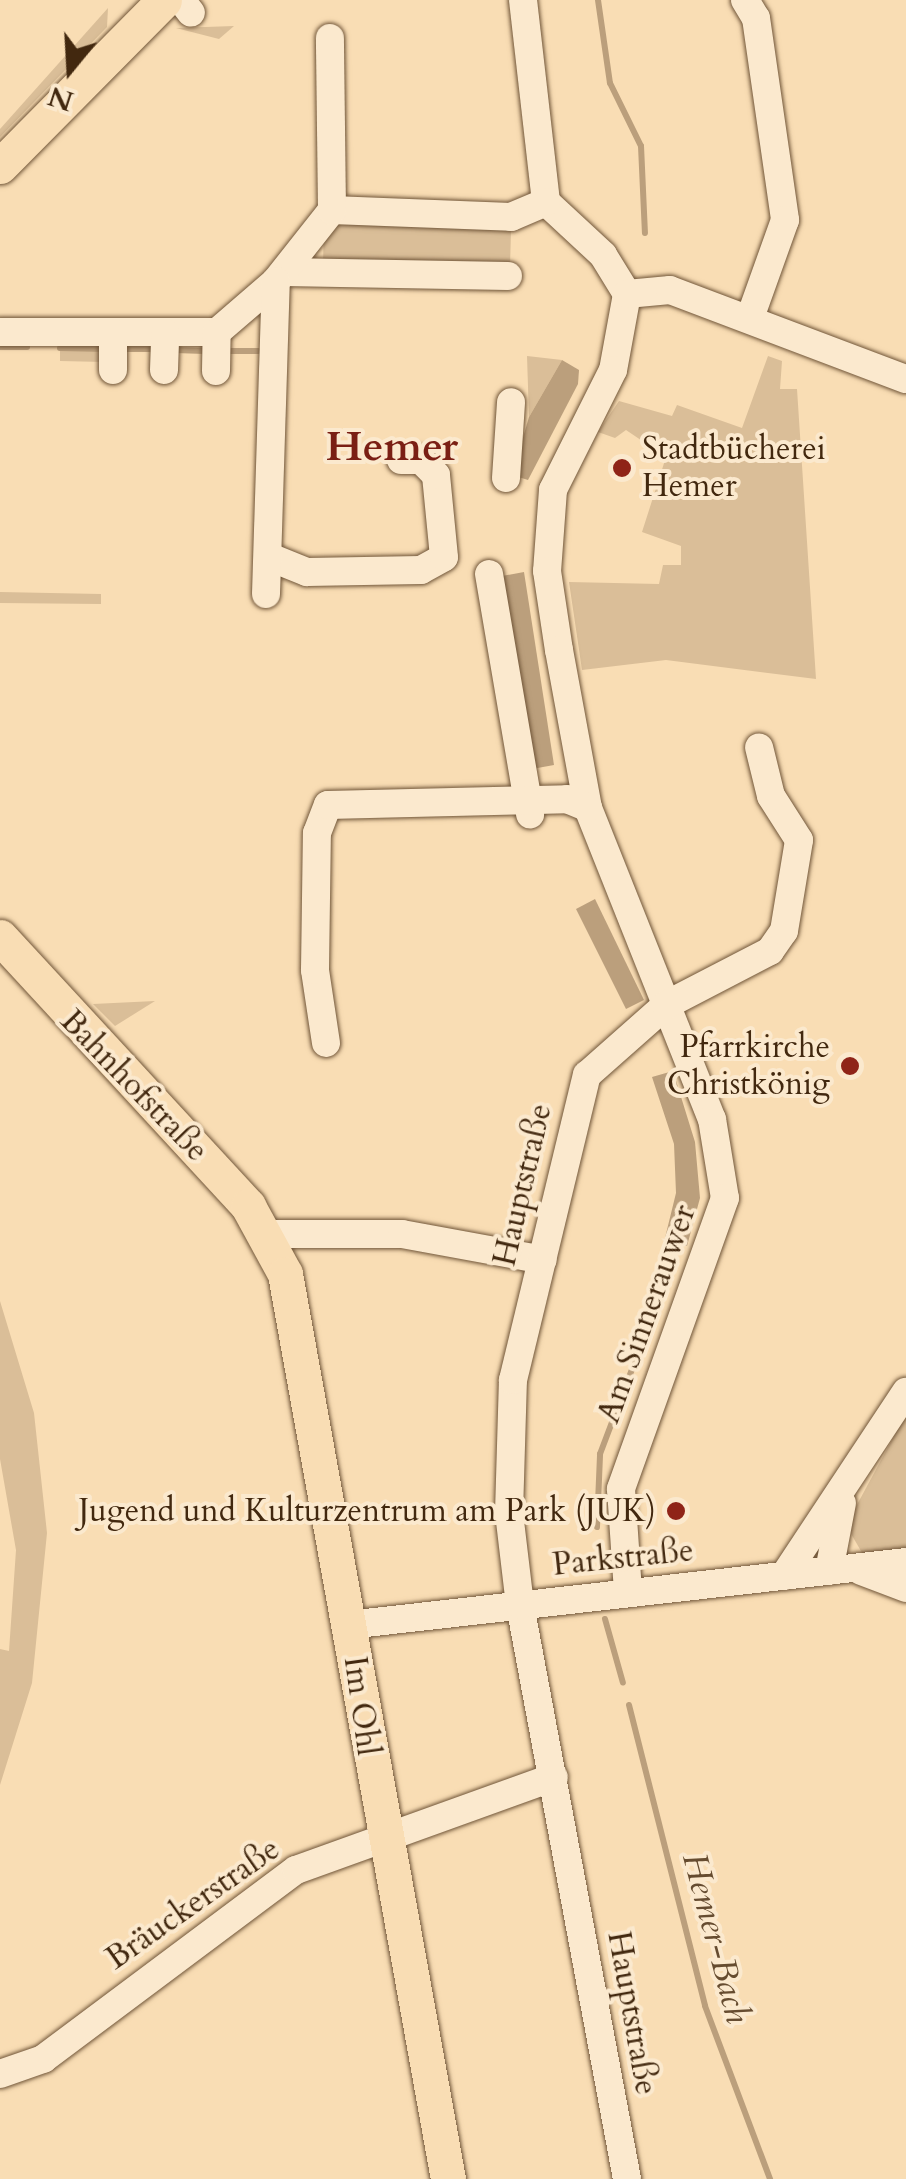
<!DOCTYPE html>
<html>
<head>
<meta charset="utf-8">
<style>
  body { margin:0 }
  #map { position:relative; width:906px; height:2179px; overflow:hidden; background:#f9ddb4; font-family:Cardo,serif }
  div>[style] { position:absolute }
  .green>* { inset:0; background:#dabe98 }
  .water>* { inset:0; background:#bb9f7c }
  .stream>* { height:6px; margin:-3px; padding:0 3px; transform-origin:3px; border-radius:3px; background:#bb9f7c }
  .roads { filter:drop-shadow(0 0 2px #705538) drop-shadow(0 0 2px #705538) }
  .minor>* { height:28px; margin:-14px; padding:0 14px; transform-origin:14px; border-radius:14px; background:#fbe9ce }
  .major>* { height:35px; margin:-17.5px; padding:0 17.5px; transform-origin:17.5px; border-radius:17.5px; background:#f9ddb4 }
  .dots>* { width:28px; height:28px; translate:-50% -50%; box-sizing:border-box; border:5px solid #fbe9ce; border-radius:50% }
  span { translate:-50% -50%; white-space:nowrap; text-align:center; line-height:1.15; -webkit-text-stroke:8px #fbe9ce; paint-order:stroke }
  .poi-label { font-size:32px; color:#42280f }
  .left { translate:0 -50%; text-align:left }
  .right { translate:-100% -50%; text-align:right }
  .street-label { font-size:32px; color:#42280f }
  .water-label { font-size:35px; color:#664c30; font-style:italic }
  .district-label { font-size:42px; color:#7a1f14; font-weight:700 }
  .north { position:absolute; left:20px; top:20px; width:100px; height:100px; -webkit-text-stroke:8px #fbe9ce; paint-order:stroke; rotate:198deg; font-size:28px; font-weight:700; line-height:40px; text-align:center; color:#42280f }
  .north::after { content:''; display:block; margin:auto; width:35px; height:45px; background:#42280f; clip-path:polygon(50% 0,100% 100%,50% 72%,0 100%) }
</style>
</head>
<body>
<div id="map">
  <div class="green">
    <div style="clip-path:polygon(108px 8px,107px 27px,0 137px,0 129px)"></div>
    <div style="clip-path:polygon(234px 26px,219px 39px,176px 28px)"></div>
    <div style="clip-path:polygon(372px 223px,511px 231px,510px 267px,323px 264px,324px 226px)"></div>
    <div style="clip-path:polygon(60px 350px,104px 351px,104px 362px,60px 361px)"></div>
    <div style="clip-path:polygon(527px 356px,562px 360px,529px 417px)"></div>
    <div style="clip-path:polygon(768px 356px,782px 361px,780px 389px,797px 389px,816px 679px,666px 660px,582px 670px,569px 582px,659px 584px,663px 565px,681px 565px,681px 546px,642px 532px,666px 457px,626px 430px,615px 438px,598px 432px,619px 401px,672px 416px,677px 405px,742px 428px)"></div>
    <div style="clip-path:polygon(0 592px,101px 594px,101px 604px,0 603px)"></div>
    <div style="clip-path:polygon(155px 1001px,115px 1026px,93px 1004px)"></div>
    <div style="clip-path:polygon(0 1301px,34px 1413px,47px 1533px,32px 1683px,0 1785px,0 1649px,9px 1651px,16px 1550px,0 1459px)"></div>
    <div style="clip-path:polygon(906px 1414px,906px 1553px,865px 1558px,846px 1525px)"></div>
  </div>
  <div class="water">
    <div style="clip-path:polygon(562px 360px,579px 370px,578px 384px,528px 480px,512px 475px,529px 417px)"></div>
    <div style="clip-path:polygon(524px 572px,554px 765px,532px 769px,502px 576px)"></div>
    <div style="clip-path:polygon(595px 899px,644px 1000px,626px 1009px,576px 909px)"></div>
    <div style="clip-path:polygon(673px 1071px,695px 1142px,700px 1198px,687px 1246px,664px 1242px,676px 1193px,674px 1144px,652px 1077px)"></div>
  </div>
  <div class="stream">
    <div style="left:598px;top:0;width:84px;rotate:81.8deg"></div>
    <div style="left:610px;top:83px;width:70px;rotate:63.8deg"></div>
    <div style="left:641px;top:146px;width:87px;rotate:87.4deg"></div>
    <div style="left:0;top:347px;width:27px"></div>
    <div style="left:60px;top:348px;width:44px;rotate:1.3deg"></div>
    <div style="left:125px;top:349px;width:30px"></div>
    <div style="left:175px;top:350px;width:30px;rotate:2deg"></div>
    <div style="left:226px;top:351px;width:32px"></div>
    <div style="left:597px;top:1527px;width:73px;rotate:-87.6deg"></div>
    <div style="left:600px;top:1454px;width:184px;rotate:-69.3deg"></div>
    <div style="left:605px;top:1619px;width:66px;rotate:74.3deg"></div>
    <div style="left:629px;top:1705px;width:310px;rotate:75.8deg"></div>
    <div style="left:705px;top:2006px;width:185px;rotate:69.4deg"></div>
  </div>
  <div class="roads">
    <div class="minor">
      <div style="left:181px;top:0;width:16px;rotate:52deg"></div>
      <div style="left:523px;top:0;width:203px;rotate:83.5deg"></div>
      <div style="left:546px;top:202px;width:78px;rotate:42.9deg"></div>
      <div style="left:603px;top:255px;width:46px;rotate:58.4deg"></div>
      <div style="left:627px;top:294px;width:77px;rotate:100.4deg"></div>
      <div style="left:613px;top:370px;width:134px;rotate:116.6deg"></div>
      <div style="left:553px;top:490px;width:81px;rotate:94.2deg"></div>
      <div style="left:547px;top:571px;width:80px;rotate:81.4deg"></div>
      <div style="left:559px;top:650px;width:161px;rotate:79.6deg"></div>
      <div style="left:588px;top:808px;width:335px;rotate:68.3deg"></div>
      <div style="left:712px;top:1119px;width:80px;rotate:80.7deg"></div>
      <div style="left:725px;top:1198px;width:309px;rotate:109.7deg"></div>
      <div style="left:621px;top:1489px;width:103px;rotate:86.1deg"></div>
      <div style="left:745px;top:0;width:21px;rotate:59deg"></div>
      <div style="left:756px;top:18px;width:204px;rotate:81.8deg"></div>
      <div style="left:785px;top:220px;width:104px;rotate:109.7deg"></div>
      <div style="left:332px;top:210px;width:179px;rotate:2.2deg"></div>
      <div style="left:511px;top:217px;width:38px;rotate:-23deg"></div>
      <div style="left:284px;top:272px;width:224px;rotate:1deg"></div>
      <div style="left:627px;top:294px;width:43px;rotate:-5.3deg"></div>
      <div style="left:670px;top:290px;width:252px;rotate:20.7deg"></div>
      <div style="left:0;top:332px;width:217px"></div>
      <div style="left:217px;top:332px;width:78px;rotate:-40.8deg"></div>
      <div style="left:276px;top:281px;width:90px;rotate:-51.7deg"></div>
      <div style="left:332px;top:210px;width:172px;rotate:-90.7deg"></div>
      <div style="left:113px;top:333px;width:37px;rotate:90deg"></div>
      <div style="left:164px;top:370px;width:37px;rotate:-88deg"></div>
      <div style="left:216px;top:371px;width:39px;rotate:-89deg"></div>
      <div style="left:506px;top:478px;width:76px;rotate:-86.2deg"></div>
      <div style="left:272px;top:558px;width:38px;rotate:22deg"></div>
      <div style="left:307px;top:572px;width:114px;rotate:-1deg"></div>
      <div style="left:421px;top:570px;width:26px;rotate:-29deg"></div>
      <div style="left:444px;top:557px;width:82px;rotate:-95.6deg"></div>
      <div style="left:436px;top:475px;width:21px;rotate:-135deg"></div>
      <div style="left:421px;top:460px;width:20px;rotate:180deg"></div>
      <div style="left:489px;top:574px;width:244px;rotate:80.3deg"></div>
      <div style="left:266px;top:594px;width:313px;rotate:-88.2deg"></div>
      <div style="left:326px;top:1043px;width:74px;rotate:-98.6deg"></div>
      <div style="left:315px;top:970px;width:137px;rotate:-89.2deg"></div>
      <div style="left:317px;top:833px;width:30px;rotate:-69deg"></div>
      <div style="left:328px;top:805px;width:239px;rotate:-1.4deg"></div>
      <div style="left:567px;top:799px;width:23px;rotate:23deg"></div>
      <div style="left:271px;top:1234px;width:131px"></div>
      <div style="left:402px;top:1234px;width:143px;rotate:10.4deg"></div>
      <div style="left:829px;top:1571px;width:69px;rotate:-79.2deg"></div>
      <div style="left:861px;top:1571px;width:48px;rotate:20.7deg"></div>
      <div style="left:784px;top:1576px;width:221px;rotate:-56.5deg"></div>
      <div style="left:348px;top:1625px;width:562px;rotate:-6.44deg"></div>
      <div style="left:0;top:2074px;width:46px;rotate:-19.2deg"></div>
      <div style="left:43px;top:2059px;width:316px;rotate:-36.8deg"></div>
      <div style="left:296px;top:1870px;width:274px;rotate:-19.8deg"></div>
      <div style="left:627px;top:2179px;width:584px;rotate:-100.56deg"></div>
      <div style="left:520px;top:1605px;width:93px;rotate:-96.8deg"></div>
      <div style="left:509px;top:1513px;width:133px;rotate:-88.3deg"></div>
      <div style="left:513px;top:1380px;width:314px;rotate:-76.4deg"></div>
      <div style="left:587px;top:1075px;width:106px;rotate:-41.5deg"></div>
      <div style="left:666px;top:1005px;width:117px;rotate:-27.4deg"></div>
      <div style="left:770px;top:951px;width:24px;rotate:-55deg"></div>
      <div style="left:784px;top:931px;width:92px;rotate:-80.6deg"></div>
      <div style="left:799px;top:840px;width:52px;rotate:-122.5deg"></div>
      <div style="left:771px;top:796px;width:50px;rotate:-103.8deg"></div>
    </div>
    <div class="major">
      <div style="left:0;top:166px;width:233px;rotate:-45.3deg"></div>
      <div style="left:0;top:937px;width:366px;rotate:47.3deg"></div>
      <div style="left:248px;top:1206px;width:77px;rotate:61.4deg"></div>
      <div style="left:285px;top:1274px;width:920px;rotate:79.79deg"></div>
    </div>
  </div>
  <div class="dots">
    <div style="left:622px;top:468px;background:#8f2418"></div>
    <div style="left:850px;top:1066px;background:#8f2418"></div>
    <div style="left:676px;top:1511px;background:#8f2418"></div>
  </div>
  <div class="poi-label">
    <span class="left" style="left:642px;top:468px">Stadtbücherei<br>Hemer</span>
    <span class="right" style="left:830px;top:1066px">Pfarrkirche<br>Christkönig</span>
    <span class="right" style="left:656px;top:1511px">Jugend und Kulturzentrum am Park (JUK)</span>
  </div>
  <div class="street-label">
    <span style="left:134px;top:1086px;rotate:46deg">Bahnhofstraße</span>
    <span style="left:523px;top:1185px;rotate:-77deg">Hauptstraße</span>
    <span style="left:647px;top:1314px;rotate:-70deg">Am Sinnerauwer</span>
    <span style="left:623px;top:1558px;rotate:-6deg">Parkstraße</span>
    <span style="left:361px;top:1706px;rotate:82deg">Im Ohl</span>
    <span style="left:193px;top:1904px;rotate:-35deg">Bräuckerstraße</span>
    <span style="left:632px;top:2013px;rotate:80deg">Hauptstraße</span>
  </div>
  <div class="water-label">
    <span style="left:716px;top:1938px;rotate:75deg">Hemer-Bach</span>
  </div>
  <div class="district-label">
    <span style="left:392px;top:447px">Hemer</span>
  </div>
  <div class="north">N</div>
</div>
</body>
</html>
